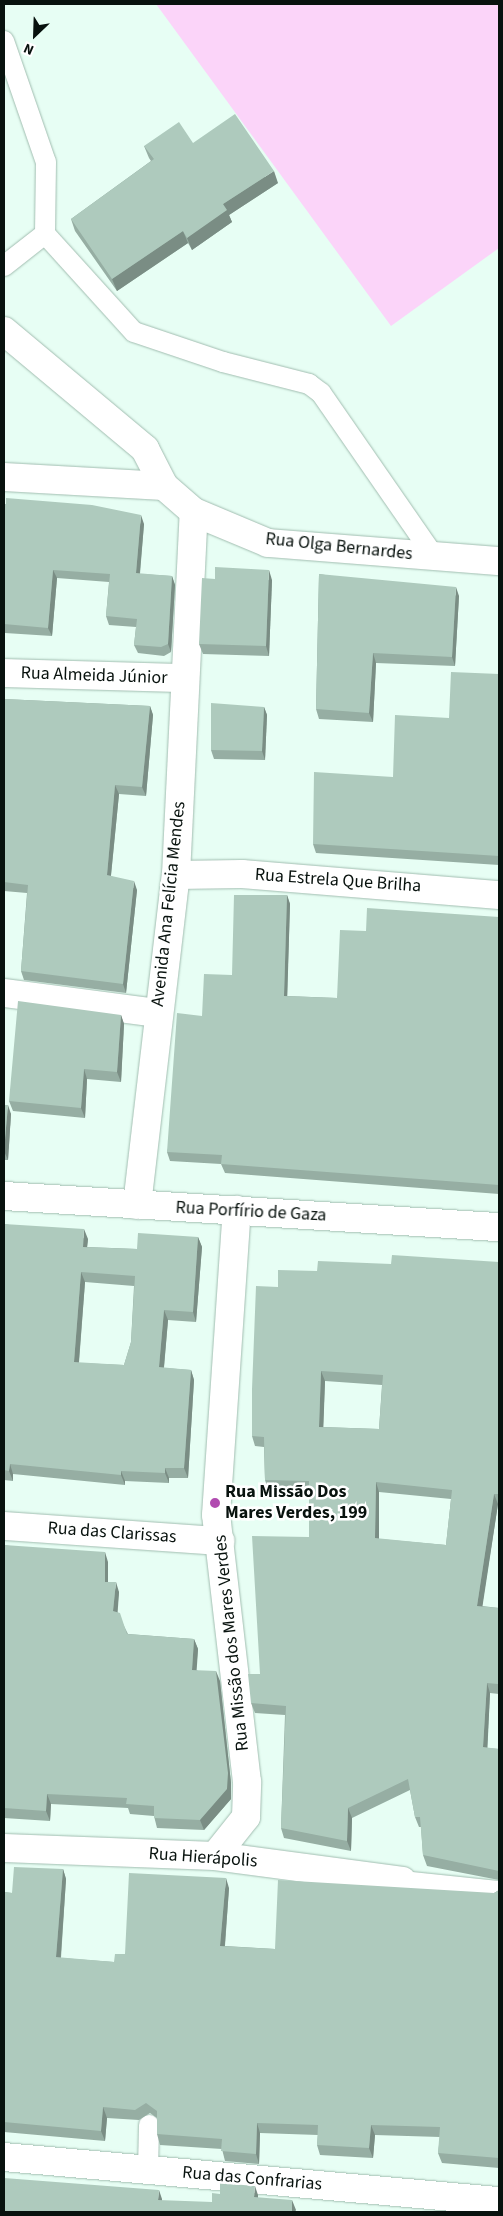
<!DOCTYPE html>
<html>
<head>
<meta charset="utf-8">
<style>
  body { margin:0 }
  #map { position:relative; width:503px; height:2216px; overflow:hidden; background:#e7fef4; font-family:"Source Sans 3",sans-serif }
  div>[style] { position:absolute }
  .green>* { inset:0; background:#fbd4f9 }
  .roads { filter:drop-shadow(0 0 1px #a1bdb0) drop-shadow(0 0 1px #a1bdb0) }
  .lane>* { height:20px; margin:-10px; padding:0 10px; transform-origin:10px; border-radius:10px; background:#fff }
  .street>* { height:28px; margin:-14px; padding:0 14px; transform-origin:14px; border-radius:14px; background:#fff }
  .wall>* { inset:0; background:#96aea3 }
  .shaded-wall>* { inset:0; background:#7a8d84 }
  .building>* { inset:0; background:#aecabd }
  .dots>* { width:14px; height:14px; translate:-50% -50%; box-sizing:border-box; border:2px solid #fff; border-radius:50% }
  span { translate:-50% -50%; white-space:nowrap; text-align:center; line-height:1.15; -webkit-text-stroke:5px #fff; paint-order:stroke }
  .street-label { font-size:18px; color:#08120e }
  .poi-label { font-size:18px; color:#08120e; font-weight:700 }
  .left { translate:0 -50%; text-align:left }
  .frame { position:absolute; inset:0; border:5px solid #08120e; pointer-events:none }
  .north { position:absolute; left:10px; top:10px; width:50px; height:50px; -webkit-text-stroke:4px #fff; paint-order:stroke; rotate:204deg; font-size:14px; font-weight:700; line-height:20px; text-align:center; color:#08120e }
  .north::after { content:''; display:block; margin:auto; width:18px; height:22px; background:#08120e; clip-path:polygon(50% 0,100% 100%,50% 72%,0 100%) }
</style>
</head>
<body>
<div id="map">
  <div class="green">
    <div style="clip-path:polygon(156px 4px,499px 4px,499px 248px,391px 326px)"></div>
  </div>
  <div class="roads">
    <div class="lane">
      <div style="left:4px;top:41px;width:128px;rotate:70.9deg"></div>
      <div style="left:46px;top:162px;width:72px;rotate:90.8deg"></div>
      <div style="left:4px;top:266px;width:52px;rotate:-38deg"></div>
      <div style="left:45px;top:234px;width:132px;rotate:47.8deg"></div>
      <div style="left:134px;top:332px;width:94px;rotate:18.6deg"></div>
      <div style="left:223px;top:362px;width:89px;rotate:14.3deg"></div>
      <div style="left:309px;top:384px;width:15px;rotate:37deg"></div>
      <div style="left:321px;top:393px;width:198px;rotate:55.3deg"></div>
      <div style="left:402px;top:1881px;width:98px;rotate:5.9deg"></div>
      <div style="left:148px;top:2170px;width:45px;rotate:-88.7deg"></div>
    </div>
    <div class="street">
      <div style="left:4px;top:331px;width:184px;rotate:39.9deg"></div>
      <div style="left:145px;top:449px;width:42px;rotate:62.8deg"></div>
      <div style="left:164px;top:486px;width:40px;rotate:41deg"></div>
      <div style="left:194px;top:512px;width:80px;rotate:22.7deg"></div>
      <div style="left:268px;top:543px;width:232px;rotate:4.5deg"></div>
      <div style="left:4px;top:477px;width:160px;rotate:3.2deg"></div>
      <div style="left:4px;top:673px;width:179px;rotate:1.6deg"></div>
      <div style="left:176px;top:875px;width:66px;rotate:-0.9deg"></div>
      <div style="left:242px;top:874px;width:258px;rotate:4.7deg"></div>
      <div style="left:4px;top:993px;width:155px;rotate:7.4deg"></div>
      <div style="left:4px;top:1196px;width:496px;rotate:3.6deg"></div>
      <div style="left:137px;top:1205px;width:332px;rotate:-83.3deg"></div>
      <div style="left:176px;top:875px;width:363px;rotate:-87.2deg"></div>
      <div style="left:4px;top:1526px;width:217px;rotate:4deg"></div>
      <div style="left:4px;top:1848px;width:211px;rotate:2.2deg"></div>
      <div style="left:215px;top:1856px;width:189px;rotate:7.6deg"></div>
      <div style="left:215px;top:1856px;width:50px;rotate:-51.5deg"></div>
      <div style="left:246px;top:1817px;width:35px;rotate:-88deg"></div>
      <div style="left:247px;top:1782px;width:269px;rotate:-96.6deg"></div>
      <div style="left:216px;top:1515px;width:306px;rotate:-86.1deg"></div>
      <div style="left:4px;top:2157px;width:497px;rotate:5.1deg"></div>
    </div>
  </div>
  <div class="wall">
    <div style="clip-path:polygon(193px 143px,278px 183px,229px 215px,232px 222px,192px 250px,188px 243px,117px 291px,75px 231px,71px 219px,151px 161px,149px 158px,144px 146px)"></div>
    <div style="clip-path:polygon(4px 504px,144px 524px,140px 574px,172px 576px,175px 585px,171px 652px,164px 656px,138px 653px,134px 645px,136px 627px,109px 625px,106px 616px,109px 582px,57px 578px,52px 636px,5px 633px,4px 644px)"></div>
    <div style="clip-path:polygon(319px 574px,459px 596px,455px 666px,376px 663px,373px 722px,319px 719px,316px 709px)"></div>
    <div style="clip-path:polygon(215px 579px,272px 580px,269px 656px,203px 654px,199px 644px)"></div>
    <div style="clip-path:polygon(499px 674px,499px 865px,316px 853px,313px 844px,393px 777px,449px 718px)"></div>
    <div style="clip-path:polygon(4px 699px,150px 706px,153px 715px,146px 796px,119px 794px,111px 876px,137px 890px,126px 993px,24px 980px,21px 971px,27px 893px,4px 891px)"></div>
    <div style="clip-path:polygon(264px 707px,267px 715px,265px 760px,214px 759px,211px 750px)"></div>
    <div style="clip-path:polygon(287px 895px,290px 904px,287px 996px,337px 998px,366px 931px,499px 917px,499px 1194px,225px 1173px,221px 1164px,170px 1161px,167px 1152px,202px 1016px,232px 975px)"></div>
    <div style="clip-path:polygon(121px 1015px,124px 1024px,121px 1082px,87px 1079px,85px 1118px,13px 1111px,9px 1101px)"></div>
    <div style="clip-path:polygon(4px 1105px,11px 1114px,8px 1160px,4px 1160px)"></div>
    <div style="clip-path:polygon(evenodd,4px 1224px,88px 1239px,87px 1247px,137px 1249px,198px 1237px,202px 1247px,196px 1322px,168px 1320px,164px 1368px,191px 1370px,194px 1380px,188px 1478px,169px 1478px,169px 1483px,125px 1481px,125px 1485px,13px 1474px,13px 1481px,4px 1480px,4px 1224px,85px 1282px,134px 1286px,131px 1342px,124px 1365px,79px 1363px,85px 1282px)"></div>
    <div style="clip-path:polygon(evenodd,499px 1262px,499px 1504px,498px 1504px,482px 1606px,499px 1608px,499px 1694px,490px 1693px,487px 1748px,499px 1749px,499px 1880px,427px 1866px,423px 1855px,421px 1827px,419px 1827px,415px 1817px,410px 1790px,352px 1818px,351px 1851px,284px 1838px,281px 1828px,285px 1715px,255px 1713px,251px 1703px,260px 1674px,309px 1537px,309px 1491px,268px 1490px,265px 1480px,264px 1447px,255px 1446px,252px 1436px,278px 1287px,317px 1271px,391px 1264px,499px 1262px,325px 1381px,382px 1385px,379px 1429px,323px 1427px,325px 1381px,499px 1262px,379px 1492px,451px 1499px,446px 1545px,379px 1539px,379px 1492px)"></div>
    <div style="clip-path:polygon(4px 1545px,108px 1562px,108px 1582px,119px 1592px,117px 1612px,128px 1634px,194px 1639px,198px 1649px,196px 1670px,220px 1681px,231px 1783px,231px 1799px,204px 1830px,157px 1828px,154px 1816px,130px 1814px,128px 1808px,51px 1804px,50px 1821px,4px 1818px)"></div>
    <div style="clip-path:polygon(63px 1869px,66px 1879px,61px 1958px,114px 1962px,125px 1954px,229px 1888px,225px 1946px,275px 1949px,494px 1893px,499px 1890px,499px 2168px,442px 2163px,438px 2153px,440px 2137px,375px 2135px,373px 2158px,320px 2155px,317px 2145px,318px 2135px,260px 2133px,259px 2164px,225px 2161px,222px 2149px,160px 2145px,157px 2134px,157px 2118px,150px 2113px,139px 2120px,107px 2118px,105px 2141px,4px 2132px,4px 1892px,12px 1893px)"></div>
  </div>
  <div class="shaded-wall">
    <div style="clip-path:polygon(274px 171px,278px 183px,229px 215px,232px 222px,192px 250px,187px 238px,223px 204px)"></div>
    <div style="clip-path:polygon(183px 231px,188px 243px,117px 291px,112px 279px)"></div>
    <div style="clip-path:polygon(141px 515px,144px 524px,139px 582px,136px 573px)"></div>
    <div style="clip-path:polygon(53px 570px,57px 578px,52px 636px,48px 628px)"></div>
    <div style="clip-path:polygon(269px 570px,272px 580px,269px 656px,266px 646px)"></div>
    <div style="clip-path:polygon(172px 576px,175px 585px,171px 652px,168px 644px)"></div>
    <div style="clip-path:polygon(456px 587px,459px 596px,455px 666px,452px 657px)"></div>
    <div style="clip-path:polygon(373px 653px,376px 663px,373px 722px,369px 713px)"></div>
    <div style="clip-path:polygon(150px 706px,153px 715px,146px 796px,142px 787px)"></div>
    <div style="clip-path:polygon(264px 707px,267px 715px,265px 760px,262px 751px)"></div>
    <div style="clip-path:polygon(115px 785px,119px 794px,110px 884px,107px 875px)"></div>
    <div style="clip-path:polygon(134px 881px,137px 890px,126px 993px,123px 984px)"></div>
    <div style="clip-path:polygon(287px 895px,290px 904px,287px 1005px,284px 996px)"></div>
    <div style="clip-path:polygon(121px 1015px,124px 1024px,121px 1082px,117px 1072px)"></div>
    <div style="clip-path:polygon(84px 1069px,87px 1079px,85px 1118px,81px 1108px)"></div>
    <div style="clip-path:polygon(8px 1105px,11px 1114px,8px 1160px,4px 1151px)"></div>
    <div style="clip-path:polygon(84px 1229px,88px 1239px,86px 1257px,83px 1247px)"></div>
    <div style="clip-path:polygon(198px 1237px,202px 1247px,196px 1322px,193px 1312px)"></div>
    <div style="clip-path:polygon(81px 1272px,85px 1282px,78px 1372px,74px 1362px)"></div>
    <div style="clip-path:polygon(164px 1310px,168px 1320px,163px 1377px,159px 1367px)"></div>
    <div style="clip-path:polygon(191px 1370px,194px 1380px,188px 1478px,184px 1468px)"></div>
    <div style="clip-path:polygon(321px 1371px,325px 1381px,323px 1437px,319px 1427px)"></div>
    <div style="clip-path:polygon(10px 1464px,13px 1474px,13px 1481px,9px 1471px)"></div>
    <div style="clip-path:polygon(165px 1468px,169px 1478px,169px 1483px,165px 1473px)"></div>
    <div style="clip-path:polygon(121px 1471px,125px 1481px,125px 1485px,121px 1475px)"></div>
    <div style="clip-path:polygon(376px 1482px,379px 1492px,379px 1548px,375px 1538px)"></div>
    <div style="clip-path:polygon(494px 1494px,498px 1504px,481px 1616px,477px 1606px)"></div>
    <div style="clip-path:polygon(105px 1552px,108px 1562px,108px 1592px,105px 1582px)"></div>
    <div style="clip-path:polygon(116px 1582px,119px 1592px,117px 1621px,113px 1611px)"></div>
    <div style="clip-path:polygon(194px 1639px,198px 1649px,196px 1680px,192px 1670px)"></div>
    <div style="clip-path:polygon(499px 1667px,499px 1689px,498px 1684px)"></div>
    <div style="clip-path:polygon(216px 1671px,220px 1681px,231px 1783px,231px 1799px,204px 1830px,200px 1820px)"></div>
    <div style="clip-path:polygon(487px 1683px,490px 1693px,487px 1757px,483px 1747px)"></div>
    <div style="clip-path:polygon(47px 1794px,51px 1804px,50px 1821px,46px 1811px)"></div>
    <div style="clip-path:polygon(348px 1808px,352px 1818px,351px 1851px,347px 1841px)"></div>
    <div style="clip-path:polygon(63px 1869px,66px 1879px,60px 1967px,56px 1957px)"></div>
    <div style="clip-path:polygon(226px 1878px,229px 1888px,224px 1956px,220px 1946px)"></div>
    <div style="clip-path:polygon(103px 2107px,107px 2118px,105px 2141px,101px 2131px)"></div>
    <div style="clip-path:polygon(257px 2123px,260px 2133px,259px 2164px,256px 2154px)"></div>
    <div style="clip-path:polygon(371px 2125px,375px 2135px,373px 2158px,369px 2148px)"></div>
    <div style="clip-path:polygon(255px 2186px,258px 2195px,258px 2206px,254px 2197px)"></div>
    <div style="clip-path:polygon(159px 2190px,162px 2199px,162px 2209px,158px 2200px)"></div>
    <div style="clip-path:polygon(292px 2200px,296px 2210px,295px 2212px,292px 2212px)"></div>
  </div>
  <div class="building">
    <div style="clip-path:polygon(235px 114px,274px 171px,223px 204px,227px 210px,187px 238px,183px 231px,112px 279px,71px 219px,154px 159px,144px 146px,179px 122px,193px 143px)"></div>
    <div style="clip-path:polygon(6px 498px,92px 505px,141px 515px,136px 573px,172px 576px,168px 644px,161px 647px,134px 645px,137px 619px,106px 616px,110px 574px,53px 570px,48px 628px,4px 624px,4px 504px,6px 504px)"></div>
    <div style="clip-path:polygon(215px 567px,269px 570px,266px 646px,199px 644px,202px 578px,215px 579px)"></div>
    <div style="clip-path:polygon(319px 574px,456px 587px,452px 657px,373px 653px,369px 713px,316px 709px)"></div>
    <div style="clip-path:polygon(451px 672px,499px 674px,499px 856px,313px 844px,314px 772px,393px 777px,395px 715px,449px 718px)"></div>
    <div style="clip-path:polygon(4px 699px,150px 706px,142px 787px,115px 785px,107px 875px,134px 881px,123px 984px,21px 971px,28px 885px,4px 882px)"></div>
    <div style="clip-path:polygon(211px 703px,264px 707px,262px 751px,211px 750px)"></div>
    <div style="clip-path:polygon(234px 895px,287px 895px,284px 996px,337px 998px,340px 930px,366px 931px,367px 908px,499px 917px,499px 1185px,221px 1164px,222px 1155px,167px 1152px,177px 1013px,202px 1016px,204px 974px,232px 975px)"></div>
    <div style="clip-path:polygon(18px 1001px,121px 1015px,117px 1072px,84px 1069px,81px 1108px,9px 1101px)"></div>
    <div style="clip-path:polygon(4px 1105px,8px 1105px,4px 1151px)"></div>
    <div style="clip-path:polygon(evenodd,4px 1224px,84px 1229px,83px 1247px,137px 1249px,138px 1233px,198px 1237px,193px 1312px,164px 1310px,159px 1367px,191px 1370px,184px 1468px,165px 1468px,165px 1473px,121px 1471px,121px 1475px,10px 1464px,9px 1471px,4px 1470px,4px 1224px,81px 1272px,135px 1276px,131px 1342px,124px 1365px,74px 1362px,81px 1272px)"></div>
    <div style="clip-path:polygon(evenodd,392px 1255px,499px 1262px,499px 1494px,494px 1494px,477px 1606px,499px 1608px,499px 1667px,498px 1684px,487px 1683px,483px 1747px,499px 1749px,499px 1871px,423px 1855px,420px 1817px,415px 1817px,408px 1779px,348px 1808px,347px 1841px,281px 1828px,286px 1706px,251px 1703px,248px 1674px,260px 1674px,252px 1536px,309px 1537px,309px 1481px,265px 1480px,264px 1437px,252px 1436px,252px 1389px,256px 1286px,278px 1287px,278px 1270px,317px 1271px,318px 1261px,391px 1264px,392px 1255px,321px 1371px,383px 1375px,379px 1429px,319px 1427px,321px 1371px,392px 1255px,376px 1482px,452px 1490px,446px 1545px,375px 1538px,376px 1482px)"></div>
    <div style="clip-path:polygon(4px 1545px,105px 1552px,105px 1582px,116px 1582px,113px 1611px,120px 1613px,127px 1634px,194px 1639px,192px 1670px,216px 1671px,228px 1773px,227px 1789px,200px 1820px,154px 1818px,154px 1806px,126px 1804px,127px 1798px,47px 1794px,46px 1811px,4px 1808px)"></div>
    <div style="clip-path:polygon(14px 1867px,63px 1869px,56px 1957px,114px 1962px,115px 1954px,125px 1954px,129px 1873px,226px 1878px,220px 1946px,275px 1949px,278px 1880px,494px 1893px,499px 1890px,499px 2158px,438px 2153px,440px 2127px,371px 2125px,369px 2148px,317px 2145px,318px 2125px,257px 2123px,256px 2154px,221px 2151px,222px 2139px,157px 2134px,157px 2111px,146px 2103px,135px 2110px,103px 2107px,101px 2131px,4px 2122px,4px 1892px,12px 1893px)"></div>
    <div style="clip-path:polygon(4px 2178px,159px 2190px,158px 2200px,212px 2202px,212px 2193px,220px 2194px,220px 2183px,255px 2186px,254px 2197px,292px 2200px,292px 2212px,4px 2212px)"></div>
  </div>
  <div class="dots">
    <div style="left:215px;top:1503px;background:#b14bb0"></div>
  </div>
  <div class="street-label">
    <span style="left:339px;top:547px;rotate:6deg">Rua Olga Bernardes</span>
    <span style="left:94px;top:676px;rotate:2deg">Rua Almeida Júnior</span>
    <span style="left:338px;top:881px;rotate:4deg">Rua Estrela Que Brilha</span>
    <span style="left:169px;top:904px;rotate:-84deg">Avenida Ana Felícia Mendes</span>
    <span style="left:251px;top:1212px;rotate:3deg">Rua Porfírio de Gaza</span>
    <span style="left:112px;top:1533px;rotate:4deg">Rua das Clarissas</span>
    <span style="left:232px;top:1643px;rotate:-96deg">Rua Missão dos Mares Verdes</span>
    <span style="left:203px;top:1858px;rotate:4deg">Rua Hierápolis</span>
    <span style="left:252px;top:2179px;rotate:5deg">Rua das Confrarias</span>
  </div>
  <div class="poi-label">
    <span class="left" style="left:225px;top:1503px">Rua Missão Dos<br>Mares Verdes, 199</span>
  </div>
  <div class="frame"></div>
  <div class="north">N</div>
</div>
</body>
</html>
